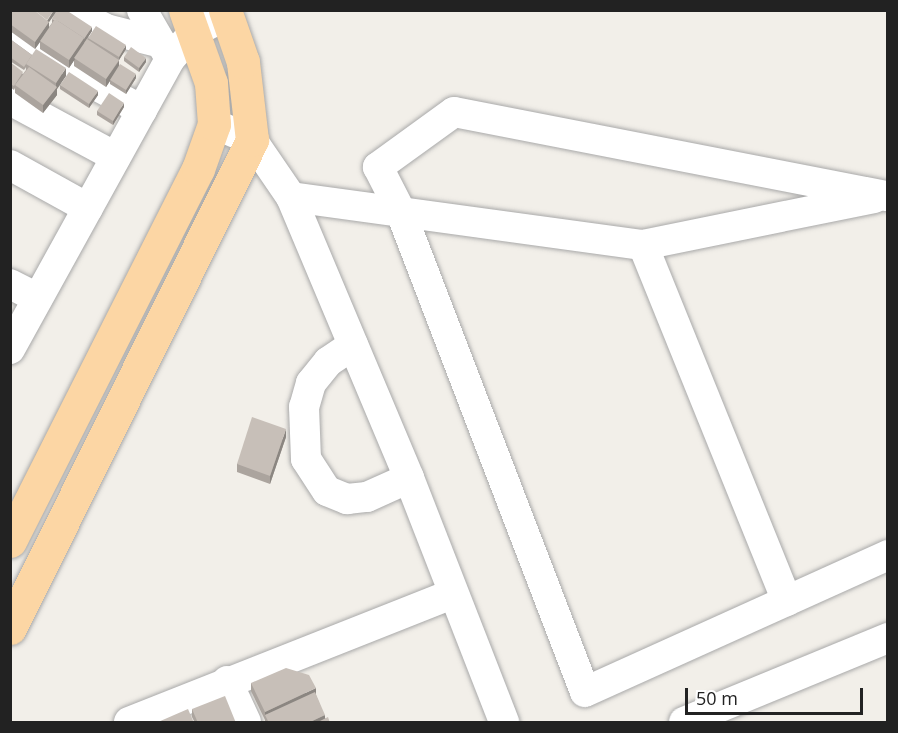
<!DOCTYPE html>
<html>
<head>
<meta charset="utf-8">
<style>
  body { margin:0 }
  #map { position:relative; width:898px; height:733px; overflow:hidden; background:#f2efe9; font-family:"Open Sans",sans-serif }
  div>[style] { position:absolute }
  .roads { filter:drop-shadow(0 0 2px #a9a9a9) drop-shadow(0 0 2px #a9a9a9) }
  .minor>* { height:30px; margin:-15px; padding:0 15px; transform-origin:15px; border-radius:15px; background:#fff }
  .major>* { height:33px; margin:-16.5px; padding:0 16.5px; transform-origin:16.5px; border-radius:16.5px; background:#fcd6a4 }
  .wall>* { inset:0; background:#aba49e }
  .shaded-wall>* { inset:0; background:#8b8681 }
  .building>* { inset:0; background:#c7bfb8 }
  span { translate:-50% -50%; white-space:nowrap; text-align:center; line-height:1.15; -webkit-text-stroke:4.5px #fff; paint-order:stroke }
  .frame { position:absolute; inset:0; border:12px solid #222; pointer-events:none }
  .scale { position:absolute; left:685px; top:688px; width:178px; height:27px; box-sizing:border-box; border:3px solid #222; border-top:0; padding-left:8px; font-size:18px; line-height:21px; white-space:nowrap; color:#222; -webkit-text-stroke:4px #fff; paint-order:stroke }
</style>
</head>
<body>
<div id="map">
  <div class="roads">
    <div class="minor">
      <div style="left:70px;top:10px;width:41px;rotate:27.8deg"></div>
      <div style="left:106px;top:29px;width:57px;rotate:14.3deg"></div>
      <div style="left:142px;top:10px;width:52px;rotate:60deg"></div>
      <div style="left:10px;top:39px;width:150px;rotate:28.3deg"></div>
      <div style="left:10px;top:100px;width:120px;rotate:28.3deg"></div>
      <div style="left:214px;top:124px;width:41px;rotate:22.8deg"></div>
      <div style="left:252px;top:140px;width:69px;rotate:55.6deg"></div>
      <div style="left:291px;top:197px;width:305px;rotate:67.2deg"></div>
      <div style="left:409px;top:478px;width:262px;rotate:68.7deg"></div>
      <div style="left:10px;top:165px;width:89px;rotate:28.9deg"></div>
      <div style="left:886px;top:196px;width:440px;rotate:-169deg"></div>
      <div style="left:454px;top:112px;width:94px;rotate:144.1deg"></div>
      <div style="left:378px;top:167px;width:48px;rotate:62.9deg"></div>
      <div style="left:400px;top:210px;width:516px;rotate:69deg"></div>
      <div style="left:585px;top:692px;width:333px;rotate:-24.3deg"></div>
      <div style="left:291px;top:197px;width:355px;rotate:7.8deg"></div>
      <div style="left:643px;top:245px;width:236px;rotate:-11.5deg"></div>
      <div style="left:643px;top:245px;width:384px;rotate:68deg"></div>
      <div style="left:10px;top:284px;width:31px;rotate:27deg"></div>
      <div style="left:353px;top:345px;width:30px;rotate:146deg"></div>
      <div style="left:328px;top:362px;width:27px;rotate:129deg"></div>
      <div style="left:311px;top:383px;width:25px;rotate:106deg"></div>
      <div style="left:304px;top:407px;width:52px;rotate:87.8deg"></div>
      <div style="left:306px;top:459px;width:38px;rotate:57deg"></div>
      <div style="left:327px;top:491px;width:22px;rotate:22deg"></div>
      <div style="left:347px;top:499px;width:20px;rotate:-6deg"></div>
      <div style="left:367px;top:497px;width:46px;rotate:-24.3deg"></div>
      <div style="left:10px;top:349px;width:331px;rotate:-61.1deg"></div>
      <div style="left:170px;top:59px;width:36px;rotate:-48deg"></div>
      <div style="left:194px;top:32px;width:37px;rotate:-27deg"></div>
      <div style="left:227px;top:681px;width:45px;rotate:65.1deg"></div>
      <div style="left:129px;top:722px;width:348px;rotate:-21.6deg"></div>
      <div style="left:684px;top:722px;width:221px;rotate:-22.4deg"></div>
    </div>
    <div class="major">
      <div style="left:10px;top:541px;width:417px;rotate:-63.2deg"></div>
      <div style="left:198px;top:169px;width:48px;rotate:-70.4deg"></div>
      <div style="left:214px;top:124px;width:41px;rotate:-94.2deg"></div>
      <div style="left:211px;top:83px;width:77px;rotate:-109.6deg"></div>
      <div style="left:10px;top:628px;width:545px;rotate:-63.62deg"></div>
      <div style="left:252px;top:140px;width:79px;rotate:-96.6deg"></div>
      <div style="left:243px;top:62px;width:55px;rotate:-109.1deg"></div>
    </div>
  </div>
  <div class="wall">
    <div style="clip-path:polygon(10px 10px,49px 22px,49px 27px,52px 23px,52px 19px,92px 31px,84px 44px,88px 38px,126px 49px,119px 60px,119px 66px,136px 78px,126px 94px,110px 84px,110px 81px,106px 87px,74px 66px,74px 60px,69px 68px,40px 49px,40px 42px,35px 49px,10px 31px)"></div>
    <div style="clip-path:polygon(10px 39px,32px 55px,66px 76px,57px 89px,57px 95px,43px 113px,15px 93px,15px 88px,14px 90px,10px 87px,10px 62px,23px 74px,26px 70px,26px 67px,24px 70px,10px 61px)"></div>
    <div style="clip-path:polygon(124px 57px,146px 62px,139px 72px,124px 61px)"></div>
    <div style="clip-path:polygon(60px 85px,98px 95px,89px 108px,60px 89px)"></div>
    <div style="clip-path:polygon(124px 107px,113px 125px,97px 115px,97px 111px)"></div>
    <div style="clip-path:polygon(286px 437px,270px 484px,237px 472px,237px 464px)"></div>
    <div style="clip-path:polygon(251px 683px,316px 695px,325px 718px,330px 723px,265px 723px,265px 720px,251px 691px)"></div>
    <div style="clip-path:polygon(192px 709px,236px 723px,195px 723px,192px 717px)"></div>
  </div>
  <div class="shaded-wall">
    <div style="clip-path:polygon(54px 10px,57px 11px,47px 25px,47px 21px)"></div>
    <div style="clip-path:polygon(49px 22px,49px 29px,35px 49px,35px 42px)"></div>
    <div style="clip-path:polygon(92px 27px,92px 31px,84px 43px,84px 46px,69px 68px,69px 60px)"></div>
    <div style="clip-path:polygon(126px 45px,126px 49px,119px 60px,119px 67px,106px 87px,106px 79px,119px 61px,119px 57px)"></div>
    <div style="clip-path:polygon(146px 58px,146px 62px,139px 72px,139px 68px)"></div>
    <div style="clip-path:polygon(66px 68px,66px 76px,57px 89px,57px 95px,43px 113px,43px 105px,56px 88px,56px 83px)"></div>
    <div style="clip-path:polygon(136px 74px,136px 78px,126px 94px,126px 90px)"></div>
    <div style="clip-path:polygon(98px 91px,98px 95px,89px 108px,89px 104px)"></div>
    <div style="clip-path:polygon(124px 103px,124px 107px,113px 125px,113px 121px)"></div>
    <div style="clip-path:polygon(286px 429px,286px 437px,270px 484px,270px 476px)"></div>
    <div style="clip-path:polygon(316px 688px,316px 696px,265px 715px,265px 720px,265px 712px)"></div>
    <div style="clip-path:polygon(325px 715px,325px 723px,308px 723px)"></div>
  </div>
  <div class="building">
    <div style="clip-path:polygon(11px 10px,34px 10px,49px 22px,35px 42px,10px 24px)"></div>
    <div style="clip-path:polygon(34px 10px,54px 10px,47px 20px)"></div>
    <div style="clip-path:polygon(57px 10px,66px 10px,92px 27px,84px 39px,84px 38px,55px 19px,54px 20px,52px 19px)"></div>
    <div style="clip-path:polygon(55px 19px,84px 38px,69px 60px,40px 41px)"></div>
    <div style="clip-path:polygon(96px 26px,126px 45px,119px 57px,88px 38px)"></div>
    <div style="clip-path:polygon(10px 39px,32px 55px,24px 67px,10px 57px)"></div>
    <div style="clip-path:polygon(87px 39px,119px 60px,106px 79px,74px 58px)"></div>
    <div style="clip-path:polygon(131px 47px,146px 58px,139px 68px,124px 57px)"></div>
    <div style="clip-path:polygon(36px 49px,66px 68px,56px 83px,26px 64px)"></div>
    <div style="clip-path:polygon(10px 62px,23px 72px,14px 86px,10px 84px)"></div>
    <div style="clip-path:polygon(120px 64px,136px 74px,126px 90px,110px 80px)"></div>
    <div style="clip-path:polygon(29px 67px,57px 87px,43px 105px,15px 85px)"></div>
    <div style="clip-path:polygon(69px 72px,98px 91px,89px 104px,60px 85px)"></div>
    <div style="clip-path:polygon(109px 93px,124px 103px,113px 121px,97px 111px)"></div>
    <div style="clip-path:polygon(252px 417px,286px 429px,270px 476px,237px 464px)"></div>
    <div style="clip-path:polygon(286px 668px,309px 675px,316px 688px,265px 712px,251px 683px)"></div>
    <div style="clip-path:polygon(315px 692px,325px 715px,308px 723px,269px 723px,265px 715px)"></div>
    <div style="clip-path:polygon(225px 696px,236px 723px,198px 723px,192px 709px)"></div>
    <div style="clip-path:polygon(188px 709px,194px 723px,158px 723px,158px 722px)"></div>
    <div style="clip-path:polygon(328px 717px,330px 723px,316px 723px)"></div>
  </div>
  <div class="frame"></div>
  <div class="scale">50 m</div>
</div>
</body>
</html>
